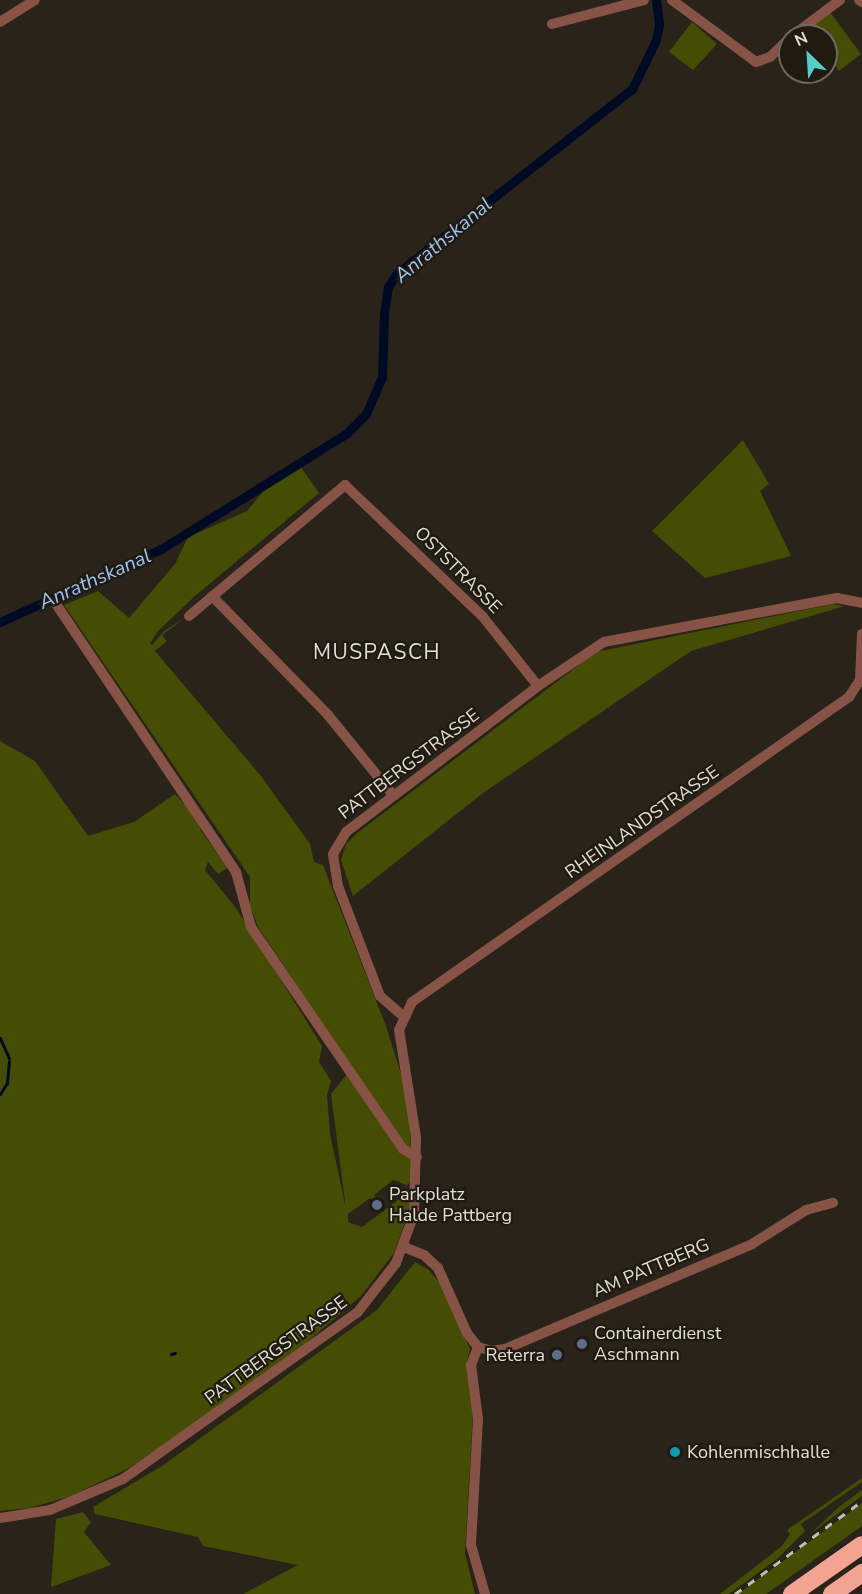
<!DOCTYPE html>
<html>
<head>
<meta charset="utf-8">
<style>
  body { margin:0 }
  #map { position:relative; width:862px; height:1594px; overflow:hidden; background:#292319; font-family:"Nunito Sans",sans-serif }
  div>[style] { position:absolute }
  .green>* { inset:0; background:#454d05 }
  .stream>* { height:3px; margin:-1.5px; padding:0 1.5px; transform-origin:1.5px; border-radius:1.5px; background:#000a25 }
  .canal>* { height:9px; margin:-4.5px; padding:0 4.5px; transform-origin:4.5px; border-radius:4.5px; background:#000a25 }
  .street>* { height:10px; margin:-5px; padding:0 5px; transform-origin:5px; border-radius:5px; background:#875347 }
  .highway>* { height:18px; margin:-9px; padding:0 9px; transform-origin:9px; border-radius:9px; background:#f2a391 }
  .rail>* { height:3px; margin-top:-1.5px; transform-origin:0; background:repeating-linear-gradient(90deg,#c1bcb6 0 8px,transparent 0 16px) }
  .dots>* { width:16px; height:16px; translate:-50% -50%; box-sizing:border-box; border:3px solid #201a10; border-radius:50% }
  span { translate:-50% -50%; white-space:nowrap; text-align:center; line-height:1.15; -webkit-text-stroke:4.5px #201a10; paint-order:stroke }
  .street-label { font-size:18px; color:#e2ded8 }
  .poi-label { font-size:18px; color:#e2ded8 }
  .left { translate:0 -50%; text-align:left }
  .right { translate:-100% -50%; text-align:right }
  .water-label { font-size:20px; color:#9cc1f2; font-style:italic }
  .quarter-label { font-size:21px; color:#e2ded8; letter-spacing:1.5px }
  .north { position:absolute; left:778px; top:24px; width:60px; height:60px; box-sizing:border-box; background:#201a10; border:2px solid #6e6860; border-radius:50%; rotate:335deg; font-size:16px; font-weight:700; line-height:24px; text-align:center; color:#e2ded8 }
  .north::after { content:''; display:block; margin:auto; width:21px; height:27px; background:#54cdc8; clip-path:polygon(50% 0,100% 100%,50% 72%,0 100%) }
</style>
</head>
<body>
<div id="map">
  <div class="green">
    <div style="clip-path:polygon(830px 12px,861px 54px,839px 71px,826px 53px,826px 36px,814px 36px,808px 28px)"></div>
    <div style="clip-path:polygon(692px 22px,717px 44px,693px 70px,669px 52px)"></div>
    <div style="clip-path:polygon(743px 440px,769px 484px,760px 491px,791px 556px,705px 578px,652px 531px)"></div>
    <div style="clip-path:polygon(300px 466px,319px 493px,195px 596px,157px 632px,150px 644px,152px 645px,164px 631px,185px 618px,162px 635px,167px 641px,155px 651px,261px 776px,310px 844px,314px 862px,323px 865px,386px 1026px,406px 1090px,410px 1125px,412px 1181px,407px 1185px,393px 1180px,374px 1195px,380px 1201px,375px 1204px,370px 1198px,348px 1214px,348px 1222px,362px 1227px,409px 1192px,412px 1195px,405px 1222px,394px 1253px,361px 1296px,300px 1348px,204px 1417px,129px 1468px,71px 1496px,29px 1508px,0 1511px,0 741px,35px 761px,88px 836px,134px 822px,175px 794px,197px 818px,201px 831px,228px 868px,218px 874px,208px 862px,205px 870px,236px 908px,322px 1046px,319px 1062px,331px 1081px,327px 1095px,330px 1134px,346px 1209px,331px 1094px,352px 1068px,258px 927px,250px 905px,250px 877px,64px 605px,98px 591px,129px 618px,175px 564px,188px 537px,247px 511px,266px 488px)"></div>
    <div style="clip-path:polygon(833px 604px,845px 606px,691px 651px,483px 793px,353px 896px,341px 860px,346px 844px,356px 834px,596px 652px)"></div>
    <div style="clip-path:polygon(415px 1262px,429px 1270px,443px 1287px,470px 1349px,467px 1362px,473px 1412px,465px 1553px,475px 1594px,243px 1594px,298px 1565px,203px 1546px,198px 1537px,95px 1514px,93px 1507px,162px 1466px,377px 1310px)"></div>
    <div style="clip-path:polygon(862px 1478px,862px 1482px,801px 1524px,805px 1531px,777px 1559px,729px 1594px,720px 1594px,782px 1546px,790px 1534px,787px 1530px)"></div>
    <div style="clip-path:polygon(862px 1490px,862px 1496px,810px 1534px,839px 1507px)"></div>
    <div style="clip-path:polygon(862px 1503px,862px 1526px,766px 1594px,738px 1594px)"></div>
    <div style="clip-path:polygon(83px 1512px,91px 1522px,84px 1532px,111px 1565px,51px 1587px,56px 1519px)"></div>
  </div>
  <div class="stream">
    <div style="left:0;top:1038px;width:22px;rotate:66deg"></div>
    <div style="left:0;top:1094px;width:13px;rotate:-58deg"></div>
    <div style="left:7px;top:1083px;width:22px;rotate:-85deg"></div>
    <div style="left:171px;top:1354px;width:4px;rotate:-14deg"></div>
  </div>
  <div class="canal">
    <div style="left:0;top:622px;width:177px;rotate:-24.4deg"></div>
    <div style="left:161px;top:549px;width:218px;rotate:-31.9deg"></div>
    <div style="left:346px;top:434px;width:28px;rotate:-45deg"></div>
    <div style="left:366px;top:414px;width:40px;rotate:-66.6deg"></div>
    <div style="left:382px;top:377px;width:63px;rotate:-88.2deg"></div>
    <div style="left:384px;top:314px;width:27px;rotate:-82deg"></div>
    <div style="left:388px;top:287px;width:15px;rotate:-58deg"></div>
    <div style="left:396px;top:274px;width:300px;rotate:-38.1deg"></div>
    <div style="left:632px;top:89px;width:55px;rotate:-63.9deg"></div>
    <div style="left:656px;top:40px;width:16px;rotate:-79deg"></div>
    <div style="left:659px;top:24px;width:24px;rotate:-97deg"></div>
  </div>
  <div class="street">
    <div style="left:672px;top:0;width:104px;rotate:36.4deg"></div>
    <div style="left:756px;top:62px;width:15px;rotate:-20deg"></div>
    <div style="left:770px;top:57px;width:28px;rotate:-44deg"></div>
    <div style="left:859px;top:0;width:4px;rotate:34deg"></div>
    <div style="left:0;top:22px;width:41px;rotate:-32.2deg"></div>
    <div style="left:552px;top:24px;width:95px;rotate:-14.6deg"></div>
    <div style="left:792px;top:36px;width:60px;rotate:-36.9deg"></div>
    <div style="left:212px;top:596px;width:166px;rotate:45.7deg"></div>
    <div style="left:328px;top:715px;width:103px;rotate:50.9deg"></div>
    <div style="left:56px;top:604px;width:323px;rotate:56.1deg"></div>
    <div style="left:236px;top:872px;width:57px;rotate:74.7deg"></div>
    <div style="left:251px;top:927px;width:269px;rotate:55.6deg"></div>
    <div style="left:403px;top:1149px;width:16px;rotate:30deg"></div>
    <div style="left:189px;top:616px;width:204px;rotate:-40deg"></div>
    <div style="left:345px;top:485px;width:191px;rotate:43.7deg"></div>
    <div style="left:483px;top:617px;width:88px;rotate:51.4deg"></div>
    <div style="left:403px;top:1016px;width:30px;rotate:-139deg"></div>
    <div style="left:380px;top:996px;width:118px;rotate:-110.9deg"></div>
    <div style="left:338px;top:886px;width:32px;rotate:-99deg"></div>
    <div style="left:333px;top:854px;width:26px;rotate:-59deg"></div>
    <div style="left:346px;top:832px;width:241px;rotate:-37.2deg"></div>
    <div style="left:538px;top:686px;width:79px;rotate:-33.7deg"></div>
    <div style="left:604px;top:642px;width:237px;rotate:-10.7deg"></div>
    <div style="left:837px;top:598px;width:25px;rotate:11deg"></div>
    <div style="left:404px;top:1247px;width:22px;rotate:22deg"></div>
    <div style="left:424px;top:1255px;width:19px;rotate:43deg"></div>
    <div style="left:438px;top:1268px;width:71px;rotate:66deg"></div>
    <div style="left:467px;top:1333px;width:18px;rotate:52deg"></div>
    <div style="left:478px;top:1347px;width:19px;rotate:111deg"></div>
    <div style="left:471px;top:1365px;width:54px;rotate:82.6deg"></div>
    <div style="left:478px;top:1419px;width:126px;rotate:93.2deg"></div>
    <div style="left:471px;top:1545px;width:51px;rotate:74.1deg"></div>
    <div style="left:478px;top:1347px;width:15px;rotate:16deg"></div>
    <div style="left:492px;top:1351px;width:13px;rotate:-9deg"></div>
    <div style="left:505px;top:1349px;width:268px;rotate:-23deg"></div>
    <div style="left:752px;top:1244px;width:64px;rotate:-32.2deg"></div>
    <div style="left:806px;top:1210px;width:28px;rotate:-15deg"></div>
    <div style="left:0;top:1518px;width:51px;rotate:-9.1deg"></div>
    <div style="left:50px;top:1510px;width:79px;rotate:-23deg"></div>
    <div style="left:123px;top:1479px;width:287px;rotate:-35.4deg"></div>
    <div style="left:357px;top:1313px;width:63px;rotate:-52deg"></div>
    <div style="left:396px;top:1263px;width:52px;rotate:-69.8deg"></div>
    <div style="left:414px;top:1214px;width:77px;rotate:-88.5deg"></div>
    <div style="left:416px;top:1137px;width:108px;rotate:-99deg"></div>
    <div style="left:399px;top:1030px;width:31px;rotate:-65deg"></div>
    <div style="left:412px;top:1002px;width:533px;rotate:-34.91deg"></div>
    <div style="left:849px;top:697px;width:20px;rotate:-57deg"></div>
    <div style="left:860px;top:680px;width:46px;rotate:-87.5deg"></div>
  </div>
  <div class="highway">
    <div style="left:792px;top:1594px;width:85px;rotate:-35deg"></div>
    <div style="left:832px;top:1594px;width:37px;rotate:-35deg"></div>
  </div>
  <div class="rail">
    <div style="left:735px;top:1594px;width:157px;rotate:-36.2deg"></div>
  </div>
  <div class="dots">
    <div style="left:377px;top:1205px;background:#5c6f8a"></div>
    <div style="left:582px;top:1344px;background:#5c6f8a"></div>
    <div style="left:557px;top:1355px;background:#5c6f8a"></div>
    <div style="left:675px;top:1452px;background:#0f9aa8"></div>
  </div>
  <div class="street-label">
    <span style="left:458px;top:570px;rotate:45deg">OSTSTRASSE</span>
    <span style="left:409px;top:764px;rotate:-37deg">PATTBERGSTRASSE</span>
    <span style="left:642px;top:822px;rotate:-35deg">RHEINLANDSTRASSE</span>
    <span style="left:651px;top:1268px;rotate:-23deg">AM PATTBERG</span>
    <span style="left:276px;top:1350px;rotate:-36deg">PATTBERGSTRASSE</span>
  </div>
  <div class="poi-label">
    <span class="left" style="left:389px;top:1205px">Parkplatz<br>Halde Pattberg</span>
    <span class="left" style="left:594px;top:1344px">Containerdienst<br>Aschmann</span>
    <span class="right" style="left:545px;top:1355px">Reterra</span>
    <span class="left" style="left:687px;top:1452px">Kohlenmischhalle</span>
  </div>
  <div class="water-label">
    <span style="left:443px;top:240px;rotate:-40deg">Anrathskanal</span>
    <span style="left:95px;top:579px;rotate:-24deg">Anrathskanal</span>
  </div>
  <div class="quarter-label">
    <span style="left:377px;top:652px">MUSPASCH</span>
  </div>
  <div class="north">N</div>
</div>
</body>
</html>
